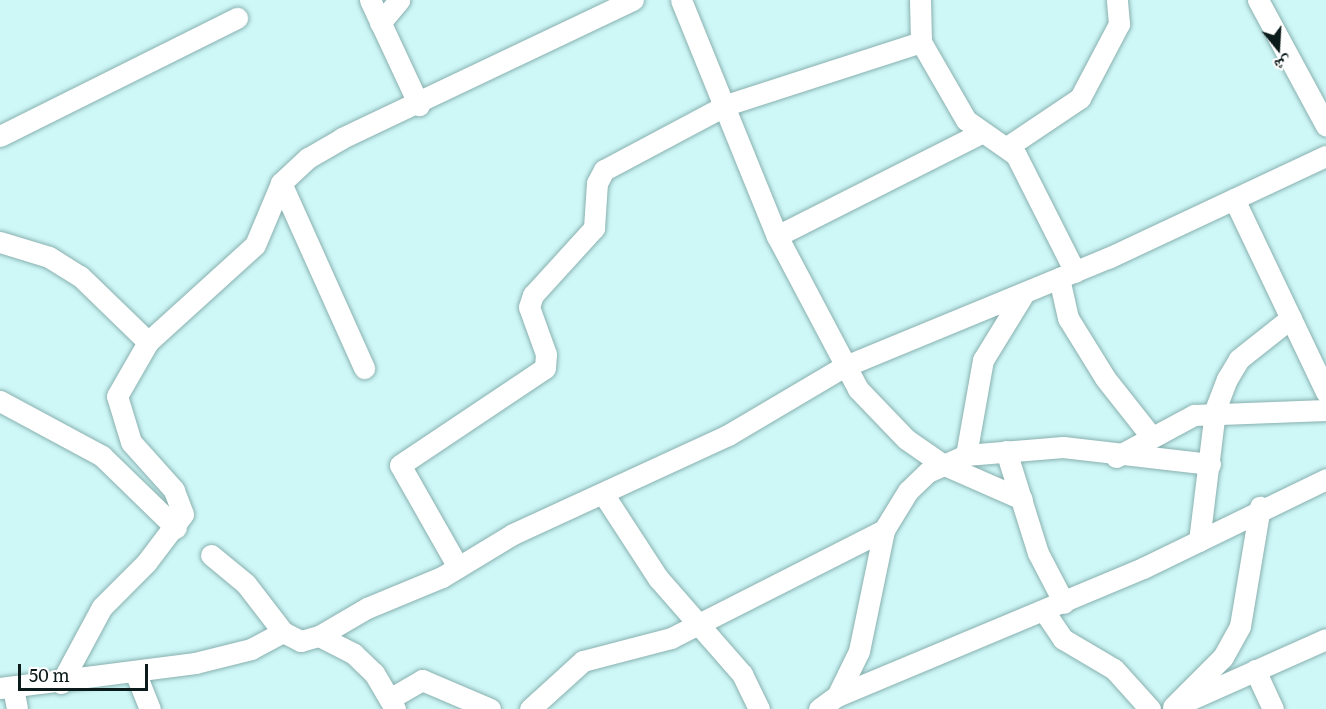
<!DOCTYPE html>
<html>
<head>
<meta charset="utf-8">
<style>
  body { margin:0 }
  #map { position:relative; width:1326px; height:709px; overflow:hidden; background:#cef7f7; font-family:Literata,"Noto Naskh Arabic",serif }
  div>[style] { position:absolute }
  .roads { filter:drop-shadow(0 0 2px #88b0af) drop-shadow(0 0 2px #88b0af) }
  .minor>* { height:21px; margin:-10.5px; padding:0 10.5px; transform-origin:10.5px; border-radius:10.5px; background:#fff }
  span { translate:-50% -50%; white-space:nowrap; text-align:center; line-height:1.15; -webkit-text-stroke:4.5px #fff; paint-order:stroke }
  .north { position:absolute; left:1248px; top:18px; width:60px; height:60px; -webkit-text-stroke:4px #fff; paint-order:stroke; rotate:162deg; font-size:16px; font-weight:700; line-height:24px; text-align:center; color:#0b1a1a }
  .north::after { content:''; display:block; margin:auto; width:21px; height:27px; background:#0b1a1a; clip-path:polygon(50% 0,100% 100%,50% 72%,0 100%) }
  .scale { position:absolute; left:18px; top:664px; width:130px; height:27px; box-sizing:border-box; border:3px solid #0b1a1a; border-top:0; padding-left:8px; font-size:18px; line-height:21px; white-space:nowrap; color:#0b1a1a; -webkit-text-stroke:4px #fff; paint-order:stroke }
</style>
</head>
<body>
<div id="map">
  <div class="roads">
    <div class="minor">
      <div style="left:370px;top:0;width:116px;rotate:65deg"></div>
      <div style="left:681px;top:0;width:255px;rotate:67.9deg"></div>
      <div style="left:777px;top:236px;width:173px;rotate:62.1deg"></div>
      <div style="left:858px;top:389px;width:69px;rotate:46.2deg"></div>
      <div style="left:906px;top:439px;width:44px;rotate:34.8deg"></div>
      <div style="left:942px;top:464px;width:87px;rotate:23.6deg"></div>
      <div style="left:920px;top:0;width:42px;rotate:88.6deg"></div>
      <div style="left:921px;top:42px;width:90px;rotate:60deg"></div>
      <div style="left:966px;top:120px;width:61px;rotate:35deg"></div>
      <div style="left:1016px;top:155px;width:131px;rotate:63.2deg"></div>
      <div style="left:1258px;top:0;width:143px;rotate:61.6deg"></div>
      <div style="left:380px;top:23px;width:30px;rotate:-50deg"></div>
      <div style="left:0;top:136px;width:265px;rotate:-26.5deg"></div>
      <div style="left:1007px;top:147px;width:88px;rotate:-33.9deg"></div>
      <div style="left:1080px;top:98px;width:84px;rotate:-62.2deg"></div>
      <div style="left:1119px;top:24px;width:24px;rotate:-95deg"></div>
      <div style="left:281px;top:183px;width:203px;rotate:65.8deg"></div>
      <div style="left:1234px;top:199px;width:214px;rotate:64.5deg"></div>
      <div style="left:777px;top:236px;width:226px;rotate:-26.8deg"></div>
      <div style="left:0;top:242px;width:51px;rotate:17deg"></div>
      <div style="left:49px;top:257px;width:36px;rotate:32deg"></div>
      <div style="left:80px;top:276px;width:95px;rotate:44.1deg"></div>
      <div style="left:1059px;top:278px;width:41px;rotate:77.3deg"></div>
      <div style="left:1068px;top:318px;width:70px;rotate:58.3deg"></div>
      <div style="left:1105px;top:378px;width:73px;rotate:51.7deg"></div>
      <div style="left:0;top:401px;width:116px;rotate:28.3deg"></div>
      <div style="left:102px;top:456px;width:103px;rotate:44.2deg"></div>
      <div style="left:1006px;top:451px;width:107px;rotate:72.6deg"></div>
      <div style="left:1038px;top:553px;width:56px;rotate:62.5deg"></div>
      <div style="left:966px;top:455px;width:97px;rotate:-79.9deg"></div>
      <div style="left:983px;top:360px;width:79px;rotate:-58.5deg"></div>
      <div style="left:1116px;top:457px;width:89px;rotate:-28.3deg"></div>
      <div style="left:1194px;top:415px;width:132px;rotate:-2.2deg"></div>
      <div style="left:604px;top:495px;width:99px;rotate:57deg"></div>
      <div style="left:658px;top:578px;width:128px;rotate:48.8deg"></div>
      <div style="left:742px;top:674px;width:39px;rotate:64deg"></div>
      <div style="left:1199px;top:541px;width:132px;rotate:-83deg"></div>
      <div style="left:1215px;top:410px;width:33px;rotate:-69deg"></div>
      <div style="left:1227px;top:379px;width:23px;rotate:-59deg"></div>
      <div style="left:1239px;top:359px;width:66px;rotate:-38.3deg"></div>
      <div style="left:211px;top:555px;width:45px;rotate:39.6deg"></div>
      <div style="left:246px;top:584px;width:61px;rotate:52.4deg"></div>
      <div style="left:283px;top:632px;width:20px;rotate:27deg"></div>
      <div style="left:301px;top:641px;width:19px;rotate:-16deg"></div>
      <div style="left:319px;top:636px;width:56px;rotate:-30.3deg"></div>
      <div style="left:367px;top:608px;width:81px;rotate:-22.5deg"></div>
      <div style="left:442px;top:577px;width:83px;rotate:-31.2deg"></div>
      <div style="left:513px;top:534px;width:237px;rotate:-24.7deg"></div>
      <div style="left:728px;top:435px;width:134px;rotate:-30.6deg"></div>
      <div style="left:843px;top:367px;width:287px;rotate:-22.4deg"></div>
      <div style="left:1108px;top:258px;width:241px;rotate:-25.1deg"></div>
      <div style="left:458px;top:567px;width:117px;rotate:-119.6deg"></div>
      <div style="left:400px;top:465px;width:174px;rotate:-33.8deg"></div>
      <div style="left:545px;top:368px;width:14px;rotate:-86deg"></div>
      <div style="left:546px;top:354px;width:50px;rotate:-109.9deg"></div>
      <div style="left:529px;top:307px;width:13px;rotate:-72deg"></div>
      <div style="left:533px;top:295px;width:91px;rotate:-47.7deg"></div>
      <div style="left:594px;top:228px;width:45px;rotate:-86.2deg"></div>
      <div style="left:597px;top:183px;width:15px;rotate:-62deg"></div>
      <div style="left:604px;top:170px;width:138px;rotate:-28deg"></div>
      <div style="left:726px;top:105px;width:205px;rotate:-17.9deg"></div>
      <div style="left:1044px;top:611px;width:34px;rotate:56deg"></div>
      <div style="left:1063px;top:639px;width:59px;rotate:30.5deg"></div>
      <div style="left:1114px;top:669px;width:54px;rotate:48deg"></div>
      <div style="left:319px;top:636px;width:39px;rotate:27deg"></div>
      <div style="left:354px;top:654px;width:28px;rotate:44deg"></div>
      <div style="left:374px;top:673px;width:42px;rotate:59.7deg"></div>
      <div style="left:1255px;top:670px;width:43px;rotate:65.2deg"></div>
      <div style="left:135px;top:672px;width:40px;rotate:68deg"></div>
      <div style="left:61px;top:683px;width:86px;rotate:-61.7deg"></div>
      <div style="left:102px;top:607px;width:62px;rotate:-45deg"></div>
      <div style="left:146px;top:563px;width:61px;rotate:-52.9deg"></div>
      <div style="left:183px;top:514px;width:26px;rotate:-111deg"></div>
      <div style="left:174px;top:490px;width:64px;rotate:-131.9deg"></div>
      <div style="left:131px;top:442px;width:48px;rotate:-106.9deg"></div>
      <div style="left:117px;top:396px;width:62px;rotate:-60.1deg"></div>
      <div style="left:148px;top:342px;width:144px;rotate:-42.2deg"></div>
      <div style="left:255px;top:245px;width:67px;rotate:-67.2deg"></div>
      <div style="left:281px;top:183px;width:37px;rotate:-43deg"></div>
      <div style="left:308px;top:158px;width:39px;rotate:-30deg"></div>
      <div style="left:342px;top:138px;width:322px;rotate:-25.4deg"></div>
      <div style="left:0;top:688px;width:197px;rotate:-7.3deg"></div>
      <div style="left:195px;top:663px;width:58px;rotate:-14deg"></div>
      <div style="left:251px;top:649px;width:36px;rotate:-28deg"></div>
      <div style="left:13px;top:688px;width:21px;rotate:79deg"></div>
      <div style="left:837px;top:696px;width:332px;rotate:-22.7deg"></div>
      <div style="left:1143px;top:568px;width:203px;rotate:-25.9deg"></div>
      <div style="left:391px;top:698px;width:36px;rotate:-30deg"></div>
      <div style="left:422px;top:680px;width:74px;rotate:23.1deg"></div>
      <div style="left:1187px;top:701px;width:152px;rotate:-24deg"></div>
      <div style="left:1173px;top:707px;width:71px;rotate:-45deg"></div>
      <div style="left:1223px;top:657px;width:35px;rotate:-61deg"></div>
      <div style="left:1240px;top:626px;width:121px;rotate:-80.5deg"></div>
      <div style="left:530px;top:709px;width:72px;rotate:-42.2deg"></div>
      <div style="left:583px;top:661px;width:91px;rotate:-14.6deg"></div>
      <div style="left:671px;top:638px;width:239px;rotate:-26.9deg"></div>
      <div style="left:819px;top:709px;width:22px;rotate:-36deg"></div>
      <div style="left:837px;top:696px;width:50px;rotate:-63.9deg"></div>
      <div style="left:859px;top:651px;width:124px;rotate:-78.3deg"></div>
      <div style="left:884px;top:530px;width:46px;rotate:-58.4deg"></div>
      <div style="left:908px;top:491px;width:28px;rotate:-44deg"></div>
      <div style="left:928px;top:472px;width:42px;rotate:-24.1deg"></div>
      <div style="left:966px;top:455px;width:97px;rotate:-4.7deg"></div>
      <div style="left:1063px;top:447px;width:148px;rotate:6.6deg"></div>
    </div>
  </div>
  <div class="north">ش</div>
  <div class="scale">50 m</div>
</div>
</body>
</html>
